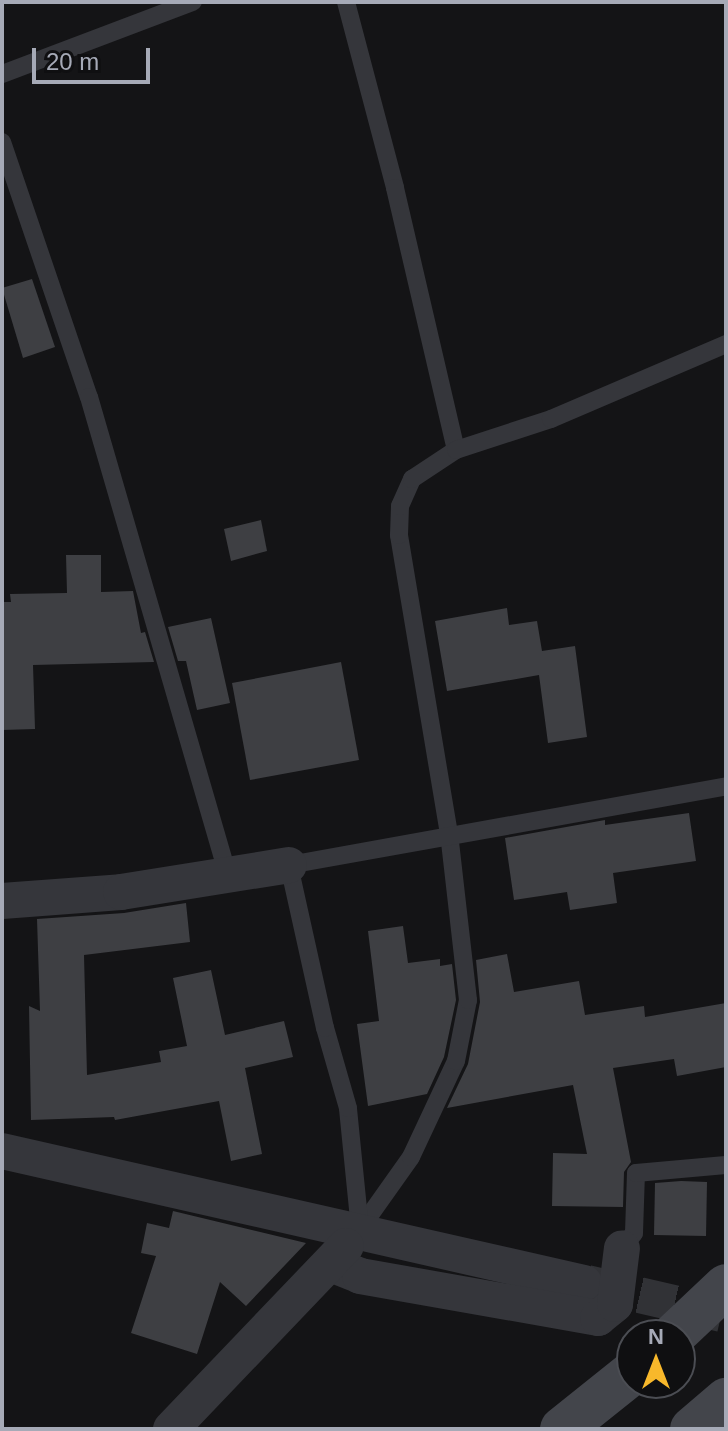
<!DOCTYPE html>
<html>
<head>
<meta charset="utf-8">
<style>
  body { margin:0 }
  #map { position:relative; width:728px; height:1431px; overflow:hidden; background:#141416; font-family:Helvetica,sans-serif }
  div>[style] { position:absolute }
  .building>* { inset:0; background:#3e3f43 }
  .minor-tunnel>* { height:36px; margin-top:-18px; transform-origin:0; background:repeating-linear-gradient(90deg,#313236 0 36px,transparent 0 54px) }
  .service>* { height:18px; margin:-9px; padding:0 9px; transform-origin:9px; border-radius:9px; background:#35363b }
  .minor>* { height:36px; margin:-18px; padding:0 18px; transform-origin:18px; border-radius:18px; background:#35363b }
  .secondary>* { height:44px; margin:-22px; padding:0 22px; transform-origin:22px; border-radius:22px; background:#43454b }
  span { translate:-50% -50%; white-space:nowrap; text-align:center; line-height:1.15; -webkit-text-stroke:6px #0f0f11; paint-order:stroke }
  .frame { position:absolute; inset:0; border:4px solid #a6aab7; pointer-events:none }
  .north { position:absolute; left:616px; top:1319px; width:80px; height:80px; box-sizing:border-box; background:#0f0f11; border:2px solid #4b4d53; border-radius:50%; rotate:0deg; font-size:22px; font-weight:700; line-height:32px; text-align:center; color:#a6aab7 }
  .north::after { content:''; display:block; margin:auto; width:28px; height:36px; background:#f8b82b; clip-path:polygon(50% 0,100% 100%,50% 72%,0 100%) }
  .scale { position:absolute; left:32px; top:48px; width:118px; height:36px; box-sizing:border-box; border:4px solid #a6aab7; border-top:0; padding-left:10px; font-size:24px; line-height:28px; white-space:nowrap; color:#a6aab7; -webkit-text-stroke:6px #0f0f11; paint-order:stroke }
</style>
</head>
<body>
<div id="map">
  <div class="building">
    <div style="clip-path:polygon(32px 279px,55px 347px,23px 358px,2px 288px)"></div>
    <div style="clip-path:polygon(261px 520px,267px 551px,231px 561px,224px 529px)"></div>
    <div style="clip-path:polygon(66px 555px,101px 555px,101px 592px,133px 591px,141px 633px,145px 632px,154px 662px,33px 665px,35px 729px,2px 730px,2px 602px,11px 602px,10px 594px,67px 593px)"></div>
    <div style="clip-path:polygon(507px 608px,509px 625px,537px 621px,542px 651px,575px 646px,587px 737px,548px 743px,539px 675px,447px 691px,435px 621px)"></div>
    <div style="clip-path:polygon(211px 618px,230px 703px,197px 710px,186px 661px,178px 661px,168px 627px)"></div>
    <div style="clip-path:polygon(341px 662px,359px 760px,250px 780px,232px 683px)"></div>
    <div style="clip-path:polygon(689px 813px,696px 861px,613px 873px,617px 903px,570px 910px,567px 892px,514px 900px,505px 838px,605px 820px,605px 825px)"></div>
    <div style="clip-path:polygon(186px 903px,190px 942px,84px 955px,87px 1075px,161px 1062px,159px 1051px,187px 1046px,173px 978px,211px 970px,225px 1035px,284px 1021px,293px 1057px,245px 1068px,262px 1154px,231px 1161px,219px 1101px,115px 1120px,114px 1117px,31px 1120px,29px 1006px,40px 1011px,37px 919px,124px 913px)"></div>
    <div style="clip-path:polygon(403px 926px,408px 963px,440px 959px,440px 966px,452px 964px,456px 1000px,444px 1057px,427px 1094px,368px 1106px,357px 1024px,379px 1021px,368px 931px)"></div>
    <div style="clip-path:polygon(507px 954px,514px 992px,579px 981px,585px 1015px,644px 1006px,645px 1017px,726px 1003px,726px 1067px,677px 1076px,674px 1059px,613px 1068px,631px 1162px,624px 1172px,623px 1207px,552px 1206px,553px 1153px,587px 1154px,573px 1085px,447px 1108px,468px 1064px,480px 1002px,476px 960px)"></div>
    <div style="clip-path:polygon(681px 1181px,707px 1182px,706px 1236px,654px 1235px,655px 1183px)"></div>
    <div style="clip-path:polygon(173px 1211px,306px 1243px,246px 1306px,220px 1282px,197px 1354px,131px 1333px,156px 1256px,141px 1253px,147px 1223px,169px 1228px)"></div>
  </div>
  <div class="minor-tunnel">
    <div style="left:587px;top:1283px;width:138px;rotate:13deg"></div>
  </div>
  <div class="service">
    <div style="left:346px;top:2px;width:192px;rotate:75.2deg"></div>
    <div style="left:395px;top:188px;width:269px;rotate:76.9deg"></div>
    <div style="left:2px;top:74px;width:204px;rotate:-20.7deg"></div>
    <div style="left:2px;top:142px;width:269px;rotate:71.2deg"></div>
    <div style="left:89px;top:397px;width:498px;rotate:73.8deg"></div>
    <div style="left:360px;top:1229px;width:88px;rotate:-54.7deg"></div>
    <div style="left:411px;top:1157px;width:106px;rotate:-64.9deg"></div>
    <div style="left:456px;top:1061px;width:62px;rotate:-78.9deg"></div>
    <div style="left:468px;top:1000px;width:167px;rotate:-96.5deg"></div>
    <div style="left:449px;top:834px;width:303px;rotate:-99.5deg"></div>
    <div style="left:399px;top:535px;width:29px;rotate:-88deg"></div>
    <div style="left:400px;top:506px;width:30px;rotate:-66deg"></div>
    <div style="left:412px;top:479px;width:53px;rotate:-33.4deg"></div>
    <div style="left:456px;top:450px;width:100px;rotate:-18.1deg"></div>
    <div style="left:551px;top:419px;width:190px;rotate:-23.2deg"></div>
    <div style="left:360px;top:1229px;width:122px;rotate:-95.7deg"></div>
    <div style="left:348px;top:1108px;width:83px;rotate:-106deg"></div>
    <div style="left:325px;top:1028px;width:167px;rotate:-102.5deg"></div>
    <div style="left:289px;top:865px;width:444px;rotate:-10.2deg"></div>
    <div style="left:622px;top:1248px;width:19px;rotate:-51deg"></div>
    <div style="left:634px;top:1233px;width:60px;rotate:-88.1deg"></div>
    <div style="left:636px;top:1173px;width:90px;rotate:-5.1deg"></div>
  </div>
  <div class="minor">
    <div style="left:2px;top:901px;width:119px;rotate:-4.3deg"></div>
    <div style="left:121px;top:892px;width:170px;rotate:-9.1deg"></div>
    <div style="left:2px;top:1151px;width:597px;rotate:12.78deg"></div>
    <div style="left:331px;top:1264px;width:31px;rotate:22deg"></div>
    <div style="left:360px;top:1276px;width:242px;rotate:10deg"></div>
    <div style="left:598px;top:1318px;width:22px;rotate:-39deg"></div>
    <div style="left:615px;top:1304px;width:56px;rotate:-82.9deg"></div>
    <div style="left:171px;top:1429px;width:253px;rotate:-46.3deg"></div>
  </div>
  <div class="secondary">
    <div style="left:674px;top:1335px;width:71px;rotate:-43.3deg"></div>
    <div style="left:562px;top:1429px;width:90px;rotate:-38.7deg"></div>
    <div style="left:692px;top:1429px;width:45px;rotate:-40.5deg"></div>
  </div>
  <div class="frame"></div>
  <div class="north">N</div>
  <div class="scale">20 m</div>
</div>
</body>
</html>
